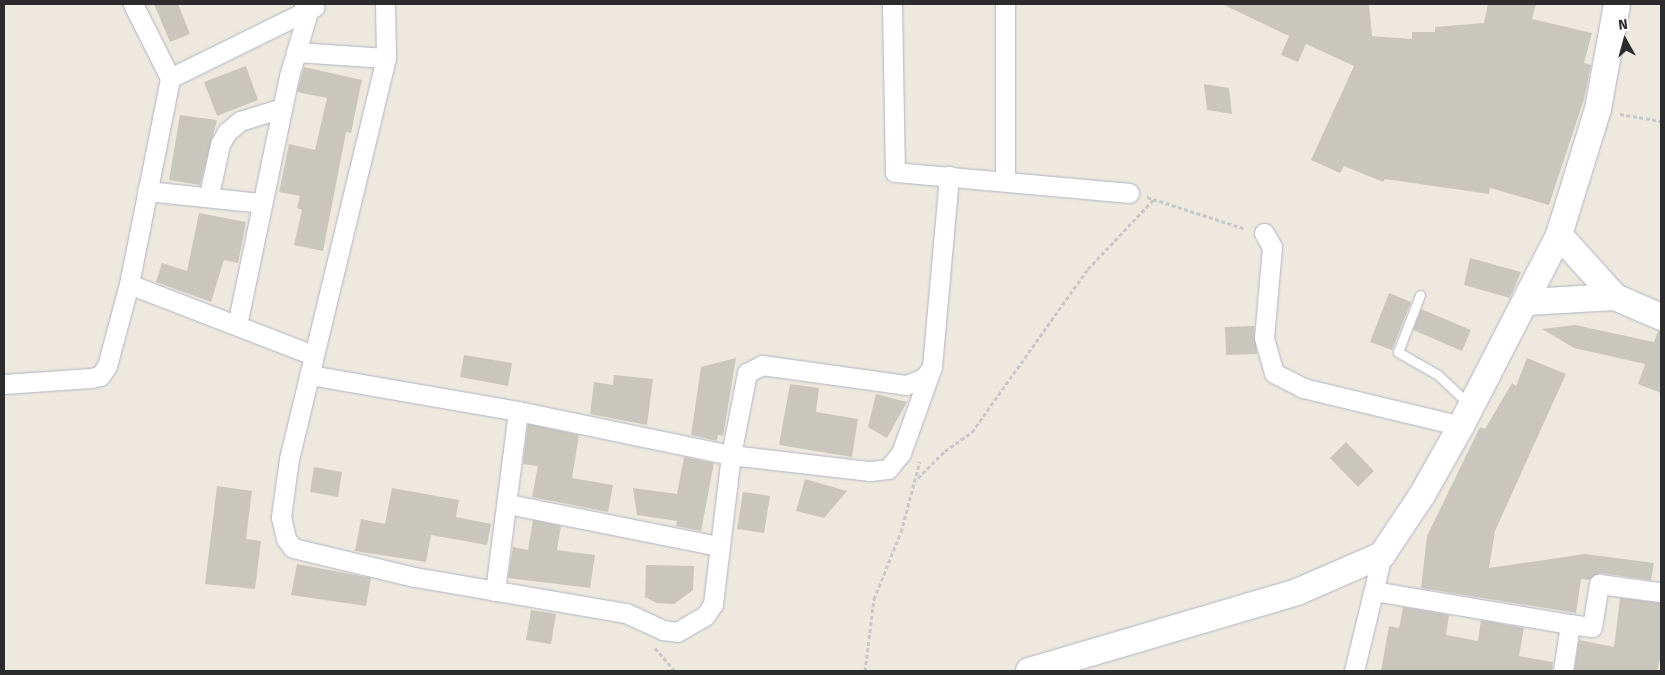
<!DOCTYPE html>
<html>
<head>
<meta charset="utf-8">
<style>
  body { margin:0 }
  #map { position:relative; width:1665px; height:675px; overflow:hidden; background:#eee9de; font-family:"Fira Sans",sans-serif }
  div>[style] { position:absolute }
  .building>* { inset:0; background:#c9c7bd }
  .path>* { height:3px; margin-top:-1.5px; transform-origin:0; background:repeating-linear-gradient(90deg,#c8c8c8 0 4px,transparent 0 6.5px) }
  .roads { filter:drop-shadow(0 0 1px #b2b2c0) drop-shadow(0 0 1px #b2b2c0) }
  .lane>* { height:9px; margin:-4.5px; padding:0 4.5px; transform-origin:4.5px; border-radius:4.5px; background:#fff }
  .street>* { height:19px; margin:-9.5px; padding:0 9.5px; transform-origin:9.5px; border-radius:9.5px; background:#fff }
  .secondary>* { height:26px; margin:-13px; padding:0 13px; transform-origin:13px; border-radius:13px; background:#fff }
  span { translate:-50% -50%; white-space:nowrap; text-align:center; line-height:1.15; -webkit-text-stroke:4px #fff; paint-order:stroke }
  .frame { position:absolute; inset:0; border:5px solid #2c2c2c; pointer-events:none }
  .north { position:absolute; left:1600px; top:15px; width:50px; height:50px; -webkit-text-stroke:4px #fff; paint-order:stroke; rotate:353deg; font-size:14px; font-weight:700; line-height:20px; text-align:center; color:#2c2c2c }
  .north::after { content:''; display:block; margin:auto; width:18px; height:22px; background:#2c2c2c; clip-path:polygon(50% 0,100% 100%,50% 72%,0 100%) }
</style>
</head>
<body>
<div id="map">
  <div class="building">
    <div style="clip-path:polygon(154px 4px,178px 4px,190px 34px,170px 42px)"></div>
    <div style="clip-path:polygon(1222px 4px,1369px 4px,1372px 36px,1412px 39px,1412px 32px,1435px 32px,1435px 27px,1484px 23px,1488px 4px,1536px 4px,1532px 19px,1592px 33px,1584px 63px,1591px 65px,1584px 99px,1549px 205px,1490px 188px,1489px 194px,1385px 179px,1383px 182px,1344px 166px,1340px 173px,1311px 160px,1354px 66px,1306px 44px,1298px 62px,1281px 55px,1289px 36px)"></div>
    <div style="clip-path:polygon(246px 66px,258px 100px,217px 116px,204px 82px)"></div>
    <div style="clip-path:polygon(304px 67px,362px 80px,351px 133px,346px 132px,323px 251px,294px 245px,302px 210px,297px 208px,300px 196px,279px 192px,289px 144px,315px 150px,327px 98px,297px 92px)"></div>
    <div style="clip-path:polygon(1204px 84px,1229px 88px,1232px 114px,1207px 110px)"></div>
    <div style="clip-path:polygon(180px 115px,217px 120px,200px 185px,169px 180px)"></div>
    <div style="clip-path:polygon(199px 213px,246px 222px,238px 263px,224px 260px,211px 302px,156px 282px,162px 263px,187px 271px)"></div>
    <div style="clip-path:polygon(1470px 258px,1521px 272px,1510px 298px,1464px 285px)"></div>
    <div style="clip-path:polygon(1389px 293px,1411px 302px,1392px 350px,1370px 342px)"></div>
    <div style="clip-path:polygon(1421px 309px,1471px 330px,1462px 351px,1413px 330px)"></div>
    <div style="clip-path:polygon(1575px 325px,1654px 342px,1658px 331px,1661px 332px,1661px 393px,1638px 384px,1645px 364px,1574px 348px,1542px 329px)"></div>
    <div style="clip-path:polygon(1254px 326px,1257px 354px,1226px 355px,1225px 327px)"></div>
    <div style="clip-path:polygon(464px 355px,512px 363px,508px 386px,460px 377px)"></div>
    <div style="clip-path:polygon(736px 358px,723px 436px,718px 435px,717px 441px,691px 435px,701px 367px)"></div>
    <div style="clip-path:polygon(1527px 358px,1566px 374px,1495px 531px,1489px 568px,1585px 554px,1654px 563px,1651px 580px,1600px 573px,1589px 580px,1581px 579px,1576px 613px,1421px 588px,1427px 536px,1480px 427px,1485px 429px,1512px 383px,1516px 386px)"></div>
    <div style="clip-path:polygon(614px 375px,653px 379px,647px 425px,590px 414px,594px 382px,613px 385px)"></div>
    <div style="clip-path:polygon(790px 384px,819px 388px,816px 412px,858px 419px,852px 457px,779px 445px)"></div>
    <div style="clip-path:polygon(876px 394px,907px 402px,887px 438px,868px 427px)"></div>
    <div style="clip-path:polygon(528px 424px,579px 435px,572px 478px,613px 485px,608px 512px,532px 497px,538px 466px,523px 464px)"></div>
    <div style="clip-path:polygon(1346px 442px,1374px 471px,1358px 487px,1330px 458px)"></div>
    <div style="clip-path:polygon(684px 457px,714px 463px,701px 531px,676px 526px,677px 521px,637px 515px,633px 488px,677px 494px)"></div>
    <div style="clip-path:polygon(314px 467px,342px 472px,338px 497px,310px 492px)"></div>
    <div style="clip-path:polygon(805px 479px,847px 491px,824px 518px,796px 511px)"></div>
    <div style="clip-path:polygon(217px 486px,252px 491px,246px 539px,261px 541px,255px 589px,205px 584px)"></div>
    <div style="clip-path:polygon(392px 488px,459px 500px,456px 517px,491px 524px,487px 545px,431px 535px,426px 562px,355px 551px,361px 519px,385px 524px)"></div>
    <div style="clip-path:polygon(743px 492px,770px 496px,764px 533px,737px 529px)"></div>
    <div style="clip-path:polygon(533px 520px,561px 526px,557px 550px,595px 555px,590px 588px,508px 578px,513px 547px,528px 550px)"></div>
    <div style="clip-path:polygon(297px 564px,371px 578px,366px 606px,291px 595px)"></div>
    <div style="clip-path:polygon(646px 565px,694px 566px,693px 590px,674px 604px,657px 603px,645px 597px)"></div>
    <div style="clip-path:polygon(1620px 598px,1661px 603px,1661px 657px,1657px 671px,1574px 671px,1579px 640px,1614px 647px)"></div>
    <div style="clip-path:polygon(1403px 607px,1449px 615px,1446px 635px,1478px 641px,1481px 620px,1524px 628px,1519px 656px,1553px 662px,1552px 671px,1381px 671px,1389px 626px,1399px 628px)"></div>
    <div style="clip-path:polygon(531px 610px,556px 614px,551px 644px,526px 640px)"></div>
  </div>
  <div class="path">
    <div style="left:1620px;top:114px;width:42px;rotate:9.7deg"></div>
    <div style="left:1147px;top:197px;width:104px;rotate:17.9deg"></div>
    <div style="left:918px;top:478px;width:38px;rotate:-45deg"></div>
    <div style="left:945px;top:451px;width:33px;rotate:-35deg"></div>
    <div style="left:972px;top:432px;width:200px;rotate:-54.6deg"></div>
    <div style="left:1088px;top:269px;width:96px;rotate:-46.7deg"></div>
    <div style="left:655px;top:648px;width:30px;rotate:49deg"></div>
    <div style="left:865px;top:671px;width:73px;rotate:-82.9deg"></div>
    <div style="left:874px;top:599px;width:72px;rotate:-68.1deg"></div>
    <div style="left:901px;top:532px;width:73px;rotate:-75deg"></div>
  </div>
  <div class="roads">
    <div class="lane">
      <div style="left:1420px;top:295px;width:61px;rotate:111.1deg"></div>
      <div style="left:1398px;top:352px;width:46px;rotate:29.9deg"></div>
      <div style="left:1438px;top:375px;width:44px;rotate:43.2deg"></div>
    </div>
    <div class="street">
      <div style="left:385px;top:4px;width:54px;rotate:88.9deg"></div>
      <div style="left:386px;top:58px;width:413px;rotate:103.6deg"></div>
      <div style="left:289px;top:459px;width:59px;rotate:97.9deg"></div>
      <div style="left:281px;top:517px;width:23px;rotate:77deg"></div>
      <div style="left:286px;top:539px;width:11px;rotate:52deg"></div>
      <div style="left:293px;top:548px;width:125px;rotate:13.4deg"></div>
      <div style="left:415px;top:577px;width:214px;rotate:9.7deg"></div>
      <div style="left:626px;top:613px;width:41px;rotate:24.7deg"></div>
      <div style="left:663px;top:630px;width:14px;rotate:8deg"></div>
      <div style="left:677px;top:632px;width:32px;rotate:-30deg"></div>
      <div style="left:705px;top:616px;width:14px;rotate:-56deg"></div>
      <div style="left:713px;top:604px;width:150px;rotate:-83.1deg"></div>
      <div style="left:731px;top:455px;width:84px;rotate:-79deg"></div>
      <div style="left:747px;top:373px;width:17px;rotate:-28deg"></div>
      <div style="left:762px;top:365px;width:145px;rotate:7.9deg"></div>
      <div style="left:906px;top:385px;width:19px;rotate:-21deg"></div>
      <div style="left:924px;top:378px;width:14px;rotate:-54deg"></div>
      <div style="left:892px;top:4px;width:168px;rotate:89deg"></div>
      <div style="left:895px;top:172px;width:235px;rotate:5.1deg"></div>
      <div style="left:1005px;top:4px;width:175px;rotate:90deg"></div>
      <div style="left:296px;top:52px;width:90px;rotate:3.8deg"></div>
      <div style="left:170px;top:78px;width:161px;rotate:-26.2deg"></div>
      <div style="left:147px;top:191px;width:116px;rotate:6deg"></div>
      <div style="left:209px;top:195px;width:52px;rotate:-77.8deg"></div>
      <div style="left:220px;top:144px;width:14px;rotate:-60deg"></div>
      <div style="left:227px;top:132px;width:17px;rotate:-40deg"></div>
      <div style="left:240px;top:121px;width:44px;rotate:-17.2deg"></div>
      <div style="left:1264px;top:233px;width:16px;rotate:60deg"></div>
      <div style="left:1272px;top:247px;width:91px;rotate:95deg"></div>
      <div style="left:1264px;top:338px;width:36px;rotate:74deg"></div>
      <div style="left:1274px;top:373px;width:33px;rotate:27deg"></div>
      <div style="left:1303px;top:388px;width:163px;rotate:13.5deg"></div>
      <div style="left:129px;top:284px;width:197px;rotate:21.1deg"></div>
      <div style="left:237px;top:325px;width:254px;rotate:-78.2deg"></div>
      <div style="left:289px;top:76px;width:67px;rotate:-73.5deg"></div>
      <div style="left:308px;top:12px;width:9px;rotate:-117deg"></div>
      <div style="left:310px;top:375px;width:211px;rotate:9.8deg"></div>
      <div style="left:518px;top:411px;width:217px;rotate:11.7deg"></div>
      <div style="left:731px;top:455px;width:140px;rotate:6.6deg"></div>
      <div style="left:870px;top:471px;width:18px;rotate:-6deg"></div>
      <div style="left:888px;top:469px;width:21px;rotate:-51deg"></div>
      <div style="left:901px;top:453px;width:91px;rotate:-70.2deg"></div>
      <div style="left:932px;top:367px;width:192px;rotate:-84.9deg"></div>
      <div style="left:4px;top:384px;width:87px;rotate:-3.9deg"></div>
      <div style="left:91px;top:378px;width:9px;rotate:-13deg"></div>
      <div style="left:100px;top:376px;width:12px;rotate:-55deg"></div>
      <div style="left:107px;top:366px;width:85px;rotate:-75deg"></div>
      <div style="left:129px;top:284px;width:210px;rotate:-78.7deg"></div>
      <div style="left:170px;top:78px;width:83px;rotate:-116.6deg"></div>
      <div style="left:508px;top:504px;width:215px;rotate:11.3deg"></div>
      <div style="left:495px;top:591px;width:181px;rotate:-82.7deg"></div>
      <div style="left:1374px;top:591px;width:199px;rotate:9.6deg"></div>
      <div style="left:1570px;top:624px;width:48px;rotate:98.5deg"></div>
      <div style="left:1570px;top:624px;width:22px;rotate:8deg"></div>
      <div style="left:1592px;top:627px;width:44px;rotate:-80.8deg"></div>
      <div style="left:1599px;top:584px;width:62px;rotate:7.5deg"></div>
      <div style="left:1354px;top:671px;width:119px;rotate:-76.4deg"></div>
    </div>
    <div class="secondary">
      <div style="left:1559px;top:235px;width:84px;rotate:47.9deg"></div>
      <div style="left:1615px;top:297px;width:50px;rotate:23.5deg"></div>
      <div style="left:1527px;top:302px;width:88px;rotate:-3.3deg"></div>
      <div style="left:1029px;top:671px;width:279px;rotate:-16.4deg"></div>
      <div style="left:1297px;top:592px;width:93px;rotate:-23.5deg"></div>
      <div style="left:1382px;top:555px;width:72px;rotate:-56.3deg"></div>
      <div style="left:1422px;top:495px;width:79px;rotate:-60.5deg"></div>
      <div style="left:1461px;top:426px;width:215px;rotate:-62.8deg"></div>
      <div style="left:1559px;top:235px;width:132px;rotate:-72.8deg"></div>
      <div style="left:1598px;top:109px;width:107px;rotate:-79.7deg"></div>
    </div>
  </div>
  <div class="frame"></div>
  <div class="north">N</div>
</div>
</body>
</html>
